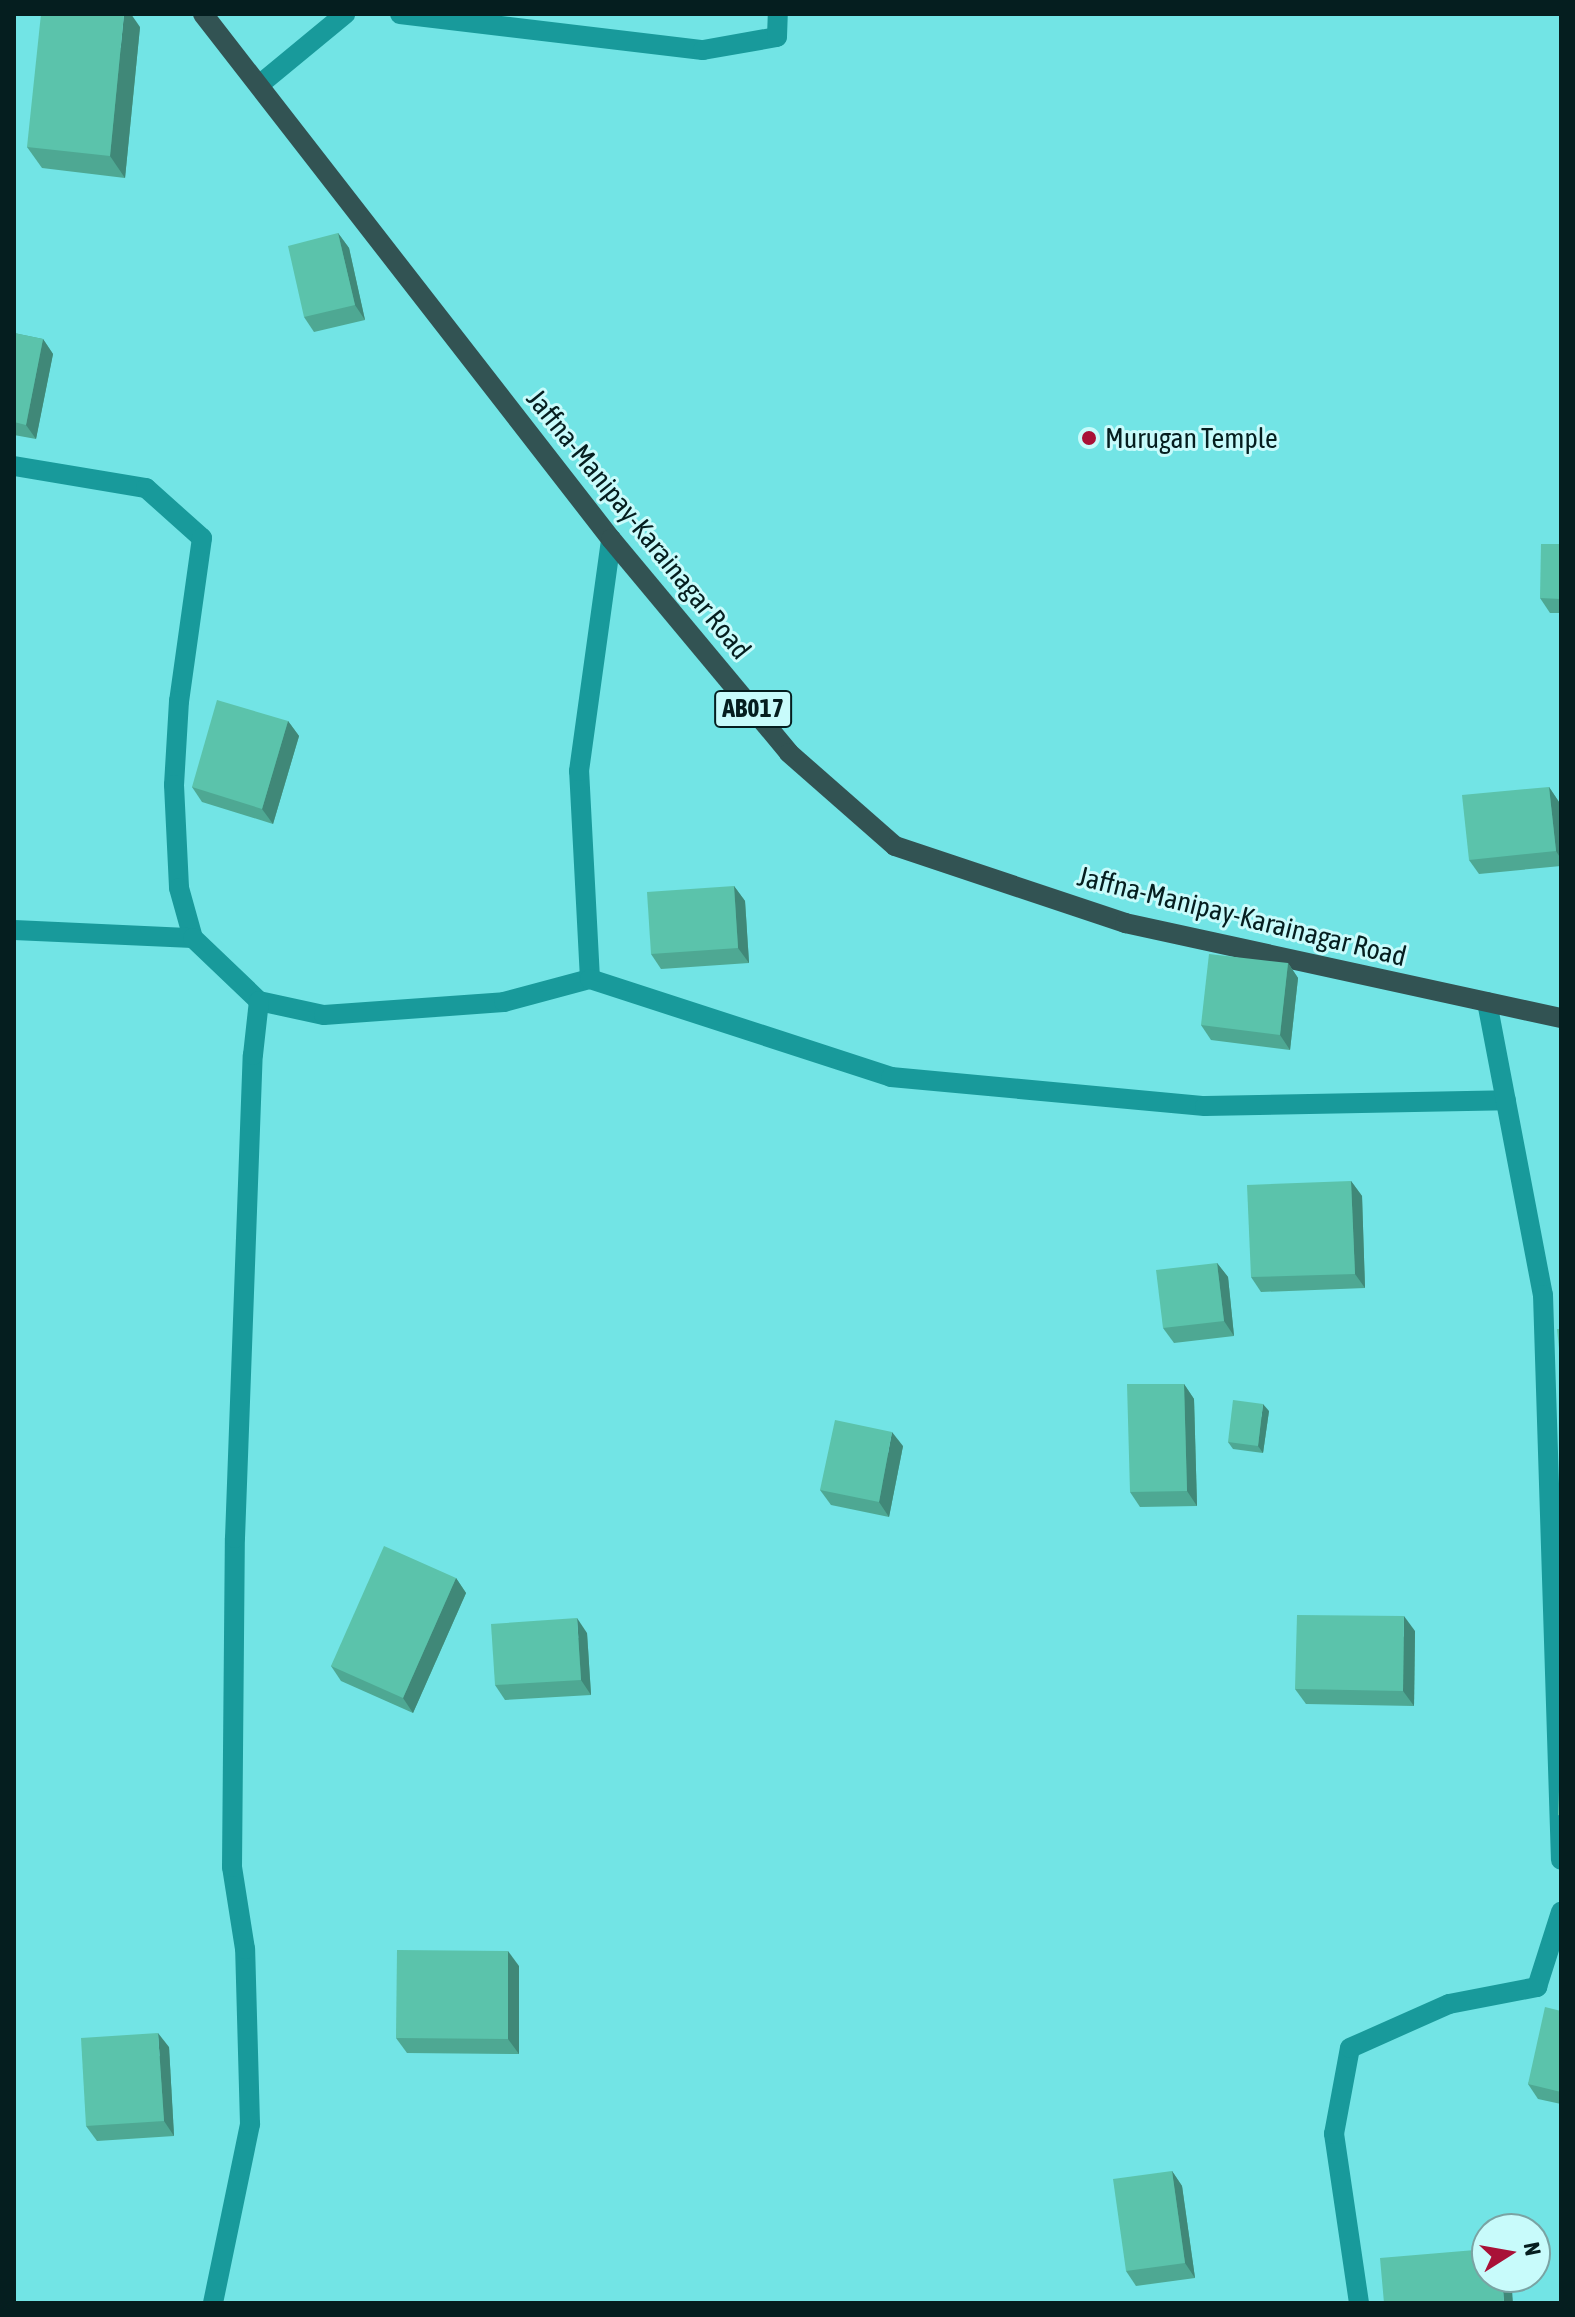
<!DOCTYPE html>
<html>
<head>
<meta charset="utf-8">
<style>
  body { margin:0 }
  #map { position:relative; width:1575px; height:2317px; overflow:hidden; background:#72e4e5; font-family:"Asap Condensed",sans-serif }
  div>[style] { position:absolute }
  .minor>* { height:20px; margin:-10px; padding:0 10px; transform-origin:10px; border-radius:10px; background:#189a9b }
  .major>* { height:20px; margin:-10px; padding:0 10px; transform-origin:10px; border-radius:10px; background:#325353 }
  .wall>* { inset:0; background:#4ea893 }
  .shaded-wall>* { inset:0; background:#408878 }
  .building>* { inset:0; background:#5bc3ab }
  .dots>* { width:22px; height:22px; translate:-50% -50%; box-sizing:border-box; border:4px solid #c8fbfb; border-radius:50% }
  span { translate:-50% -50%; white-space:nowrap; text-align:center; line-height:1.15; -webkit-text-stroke:6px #c8fbfb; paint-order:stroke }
  .shield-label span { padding:2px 6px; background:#c8fbfb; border:2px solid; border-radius:6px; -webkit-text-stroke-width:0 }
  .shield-label { font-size:26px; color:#051e1f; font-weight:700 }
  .poi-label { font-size:28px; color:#051e1f }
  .left { translate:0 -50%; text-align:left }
  .street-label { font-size:28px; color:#051e1f }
  .frame { position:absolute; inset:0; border:16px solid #051e1f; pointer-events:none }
  .north { position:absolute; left:1471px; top:2213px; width:80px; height:80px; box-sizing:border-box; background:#c8fbfb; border:2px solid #7aa3a3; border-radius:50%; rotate:79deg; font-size:22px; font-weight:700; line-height:32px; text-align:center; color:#051e1f }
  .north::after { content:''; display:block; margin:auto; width:28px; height:36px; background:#a91137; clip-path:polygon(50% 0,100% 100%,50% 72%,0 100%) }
</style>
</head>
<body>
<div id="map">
  <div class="minor">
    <div style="left:400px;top:14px;width:305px;rotate:6.8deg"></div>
    <div style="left:703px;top:50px;width:75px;rotate:-10deg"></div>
    <div style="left:777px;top:37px;width:23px;rotate:-88deg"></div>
    <div style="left:259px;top:85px;width:112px;rotate:-39.5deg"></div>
    <div style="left:14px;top:466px;width:134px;rotate:9.5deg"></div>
    <div style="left:146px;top:488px;width:75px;rotate:41.8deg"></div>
    <div style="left:202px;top:538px;width:165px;rotate:98deg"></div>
    <div style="left:179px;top:701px;width:84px;rotate:93.4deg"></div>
    <div style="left:174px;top:785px;width:103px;rotate:87.2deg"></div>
    <div style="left:179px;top:888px;width:52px;rotate:74.4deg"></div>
    <div style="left:14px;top:930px;width:179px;rotate:2.6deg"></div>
    <div style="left:193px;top:938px;width:91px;rotate:43.7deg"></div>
    <div style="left:259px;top:1001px;width:66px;rotate:12.2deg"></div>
    <div style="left:324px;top:1015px;width:180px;rotate:-4.1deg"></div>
    <div style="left:504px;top:1002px;width:89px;rotate:-15deg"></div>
    <div style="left:590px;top:979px;width:208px;rotate:-93deg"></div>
    <div style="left:579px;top:771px;width:234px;rotate:-82.1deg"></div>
    <div style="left:590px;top:979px;width:317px;rotate:18deg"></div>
    <div style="left:891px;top:1077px;width:315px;rotate:5.3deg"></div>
    <div style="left:1205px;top:1106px;width:301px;rotate:-1.1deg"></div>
    <div style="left:1487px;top:1002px;width:298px;rotate:79.2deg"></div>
    <div style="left:1543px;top:1295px;width:565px;rotate:88.18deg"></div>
    <div style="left:213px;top:2303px;width:183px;rotate:-78.3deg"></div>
    <div style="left:250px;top:2124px;width:175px;rotate:-91.6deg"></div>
    <div style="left:245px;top:1949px;width:83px;rotate:-99deg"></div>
    <div style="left:232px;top:1867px;width:329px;rotate:-89.5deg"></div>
    <div style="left:235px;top:1538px;width:483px;rotate:-87.9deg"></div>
    <div style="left:253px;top:1055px;width:54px;rotate:-83.7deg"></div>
    <div style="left:1359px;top:2303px;width:171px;rotate:-98.4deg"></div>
    <div style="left:1334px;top:2134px;width:87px;rotate:-79.5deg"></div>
    <div style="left:1350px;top:2048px;width:108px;rotate:-24deg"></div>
    <div style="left:1449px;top:2004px;width:90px;rotate:-10.9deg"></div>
    <div style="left:1537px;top:1987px;width:79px;rotate:-72.3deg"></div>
  </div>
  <div class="major">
    <div style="left:203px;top:14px;width:665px;rotate:52.15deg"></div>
    <div style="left:611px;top:539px;width:278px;rotate:50.2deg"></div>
    <div style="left:789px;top:753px;width:141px;rotate:41.3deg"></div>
    <div style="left:895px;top:846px;width:243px;rotate:18.5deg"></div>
    <div style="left:1125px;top:923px;width:446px;rotate:12.3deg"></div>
  </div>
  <div class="wall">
    <div style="clip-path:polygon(140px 27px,125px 178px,42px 168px,27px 147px)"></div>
    <div style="clip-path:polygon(338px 233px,349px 248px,365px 320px,314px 332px,304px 317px)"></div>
    <div style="clip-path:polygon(14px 333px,43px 339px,53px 354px,36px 439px,14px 435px)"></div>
    <div style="clip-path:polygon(1561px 544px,1561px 613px,1550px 613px,1540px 598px)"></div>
    <div style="clip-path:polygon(288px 721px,299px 736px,273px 824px,202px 802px,192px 787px)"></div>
    <div style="clip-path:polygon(1549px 787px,1559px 802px,1561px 819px,1561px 866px,1479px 874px,1469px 860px)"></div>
    <div style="clip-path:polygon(734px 886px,745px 901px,749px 963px,661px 969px,651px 954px)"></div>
    <div style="clip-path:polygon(1288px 963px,1298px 978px,1290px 1050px,1211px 1040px,1201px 1025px)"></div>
    <div style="clip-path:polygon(1351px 1181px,1362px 1196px,1365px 1288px,1261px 1292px,1251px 1277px)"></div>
    <div style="clip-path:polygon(1217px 1263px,1228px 1277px,1234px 1336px,1174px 1343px,1163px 1328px)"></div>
    <div style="clip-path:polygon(1184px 1384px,1194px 1399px,1197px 1506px,1140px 1507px,1130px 1492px)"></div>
    <div style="clip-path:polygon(1269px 1411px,1263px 1453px,1233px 1449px,1228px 1442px)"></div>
    <div style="clip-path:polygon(903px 1446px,889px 1517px,831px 1505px,820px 1490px)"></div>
    <div style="clip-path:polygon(456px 1578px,466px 1593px,413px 1713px,341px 1681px,331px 1666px)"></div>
    <div style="clip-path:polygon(1415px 1631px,1414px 1706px,1306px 1704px,1295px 1689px)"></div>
    <div style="clip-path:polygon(587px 1633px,591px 1695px,505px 1700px,495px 1685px)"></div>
    <div style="clip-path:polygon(519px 1966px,519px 2054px,407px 2053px,396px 2038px)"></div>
    <div style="clip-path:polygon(1561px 2011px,1561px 2104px,1538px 2099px,1528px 2084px)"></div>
    <div style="clip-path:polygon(169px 2047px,174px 2136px,97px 2141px,86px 2126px)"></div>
    <div style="clip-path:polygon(1172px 2171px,1182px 2186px,1195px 2278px,1136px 2286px,1126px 2271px)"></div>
  </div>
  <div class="shaded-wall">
    <div style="clip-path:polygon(124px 14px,131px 14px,140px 27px,125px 178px,110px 156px)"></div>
    <div style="clip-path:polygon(338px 233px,349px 248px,365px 320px,355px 305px)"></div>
    <div style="clip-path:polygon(43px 339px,53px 354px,36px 439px,26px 425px)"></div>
    <div style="clip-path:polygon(14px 567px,16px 570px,14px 622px)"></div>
    <div style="clip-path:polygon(288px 721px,299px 736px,273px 824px,262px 809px)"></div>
    <div style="clip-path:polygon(1549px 787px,1559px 802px,1561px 819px,1561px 859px,1556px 851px)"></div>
    <div style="clip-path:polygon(734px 886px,745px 901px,749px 963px,738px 948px)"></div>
    <div style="clip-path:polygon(1288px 963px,1298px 978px,1290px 1050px,1280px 1035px)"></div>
    <div style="clip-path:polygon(1351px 1181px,1362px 1196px,1365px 1288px,1355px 1274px)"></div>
    <div style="clip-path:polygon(1217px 1263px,1228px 1277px,1234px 1336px,1224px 1321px)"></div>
    <div style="clip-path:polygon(1184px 1384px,1194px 1399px,1197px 1506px,1187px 1491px)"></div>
    <div style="clip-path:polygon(1263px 1404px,1269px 1411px,1263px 1453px,1258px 1446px)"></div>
    <div style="clip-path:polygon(892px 1432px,903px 1446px,889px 1517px,879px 1502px)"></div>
    <div style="clip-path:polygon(456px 1578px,466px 1593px,413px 1713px,403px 1698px)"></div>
    <div style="clip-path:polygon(1404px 1616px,1415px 1631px,1414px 1706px,1403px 1691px)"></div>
    <div style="clip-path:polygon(577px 1618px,587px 1633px,591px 1695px,581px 1680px)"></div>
    <div style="clip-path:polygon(508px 1951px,519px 1966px,519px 2054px,508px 2039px)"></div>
    <div style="clip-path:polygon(158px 2033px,169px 2047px,174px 2136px,164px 2121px)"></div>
    <div style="clip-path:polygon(1172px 2171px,1182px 2186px,1195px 2278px,1185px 2263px)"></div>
    <div style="clip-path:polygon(1502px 2277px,1511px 2277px,1513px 2303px,1504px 2303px)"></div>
  </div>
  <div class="building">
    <div style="clip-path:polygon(41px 14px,124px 14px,110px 156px,27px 147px)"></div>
    <div style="clip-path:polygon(338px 233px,355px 305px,304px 317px,288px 246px)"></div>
    <div style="clip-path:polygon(14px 333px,43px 339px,26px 425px,14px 422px)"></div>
    <div style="clip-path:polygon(1541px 544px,1561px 544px,1561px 599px,1540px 598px)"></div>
    <div style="clip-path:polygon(217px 700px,288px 721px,262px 809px,192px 787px)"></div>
    <div style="clip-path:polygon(1549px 787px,1556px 851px,1469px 860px,1462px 795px)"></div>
    <div style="clip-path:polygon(734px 886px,738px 948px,651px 954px,647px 892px)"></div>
    <div style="clip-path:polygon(1209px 954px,1288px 963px,1280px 1035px,1201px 1025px)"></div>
    <div style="clip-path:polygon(1351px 1181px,1355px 1274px,1251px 1277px,1247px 1185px)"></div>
    <div style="clip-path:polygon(1217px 1263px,1224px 1321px,1163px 1328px,1156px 1270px)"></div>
    <div style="clip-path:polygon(1557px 1329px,1561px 1329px,1561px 1368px)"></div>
    <div style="clip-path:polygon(1127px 1384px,1184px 1384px,1187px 1491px,1130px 1492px)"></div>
    <div style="clip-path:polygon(1233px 1400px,1263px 1404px,1258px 1446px,1228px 1442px)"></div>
    <div style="clip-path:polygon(835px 1420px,892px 1432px,879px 1502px,820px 1490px)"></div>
    <div style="clip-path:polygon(384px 1546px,456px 1578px,403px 1698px,331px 1666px)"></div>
    <div style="clip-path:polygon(1297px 1615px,1404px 1616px,1403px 1691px,1295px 1689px)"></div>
    <div style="clip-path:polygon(577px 1618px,581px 1680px,495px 1685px,491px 1624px)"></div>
    <div style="clip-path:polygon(1560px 1765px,1561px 1765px,1561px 1816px,1558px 1815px)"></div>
    <div style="clip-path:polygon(397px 1950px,508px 1951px,508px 2039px,396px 2038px)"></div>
    <div style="clip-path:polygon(1545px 2007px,1561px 2011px,1561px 2092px,1528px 2084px)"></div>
    <div style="clip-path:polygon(158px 2033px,164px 2121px,86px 2126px,81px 2038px)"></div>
    <div style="clip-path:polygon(1172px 2171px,1185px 2263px,1126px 2271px,1113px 2179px)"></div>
    <div style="clip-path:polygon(1487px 2249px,1487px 2277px,1502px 2277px,1504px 2303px,1384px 2303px,1380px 2258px)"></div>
  </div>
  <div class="dots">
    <div style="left:1089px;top:438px;background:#a91137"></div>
  </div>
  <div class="shield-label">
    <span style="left:753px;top:709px">AB017</span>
  </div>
  <div class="poi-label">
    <span class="left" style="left:1105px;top:438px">Murugan Temple</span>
  </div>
  <div class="street-label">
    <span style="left:639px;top:524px;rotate:51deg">Jaffna-Manipay-Karainagar Road</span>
    <span style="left:1242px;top:916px;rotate:14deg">Jaffna-Manipay-Karainagar Road</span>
  </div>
  <div class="frame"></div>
  <div class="north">N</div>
</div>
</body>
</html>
